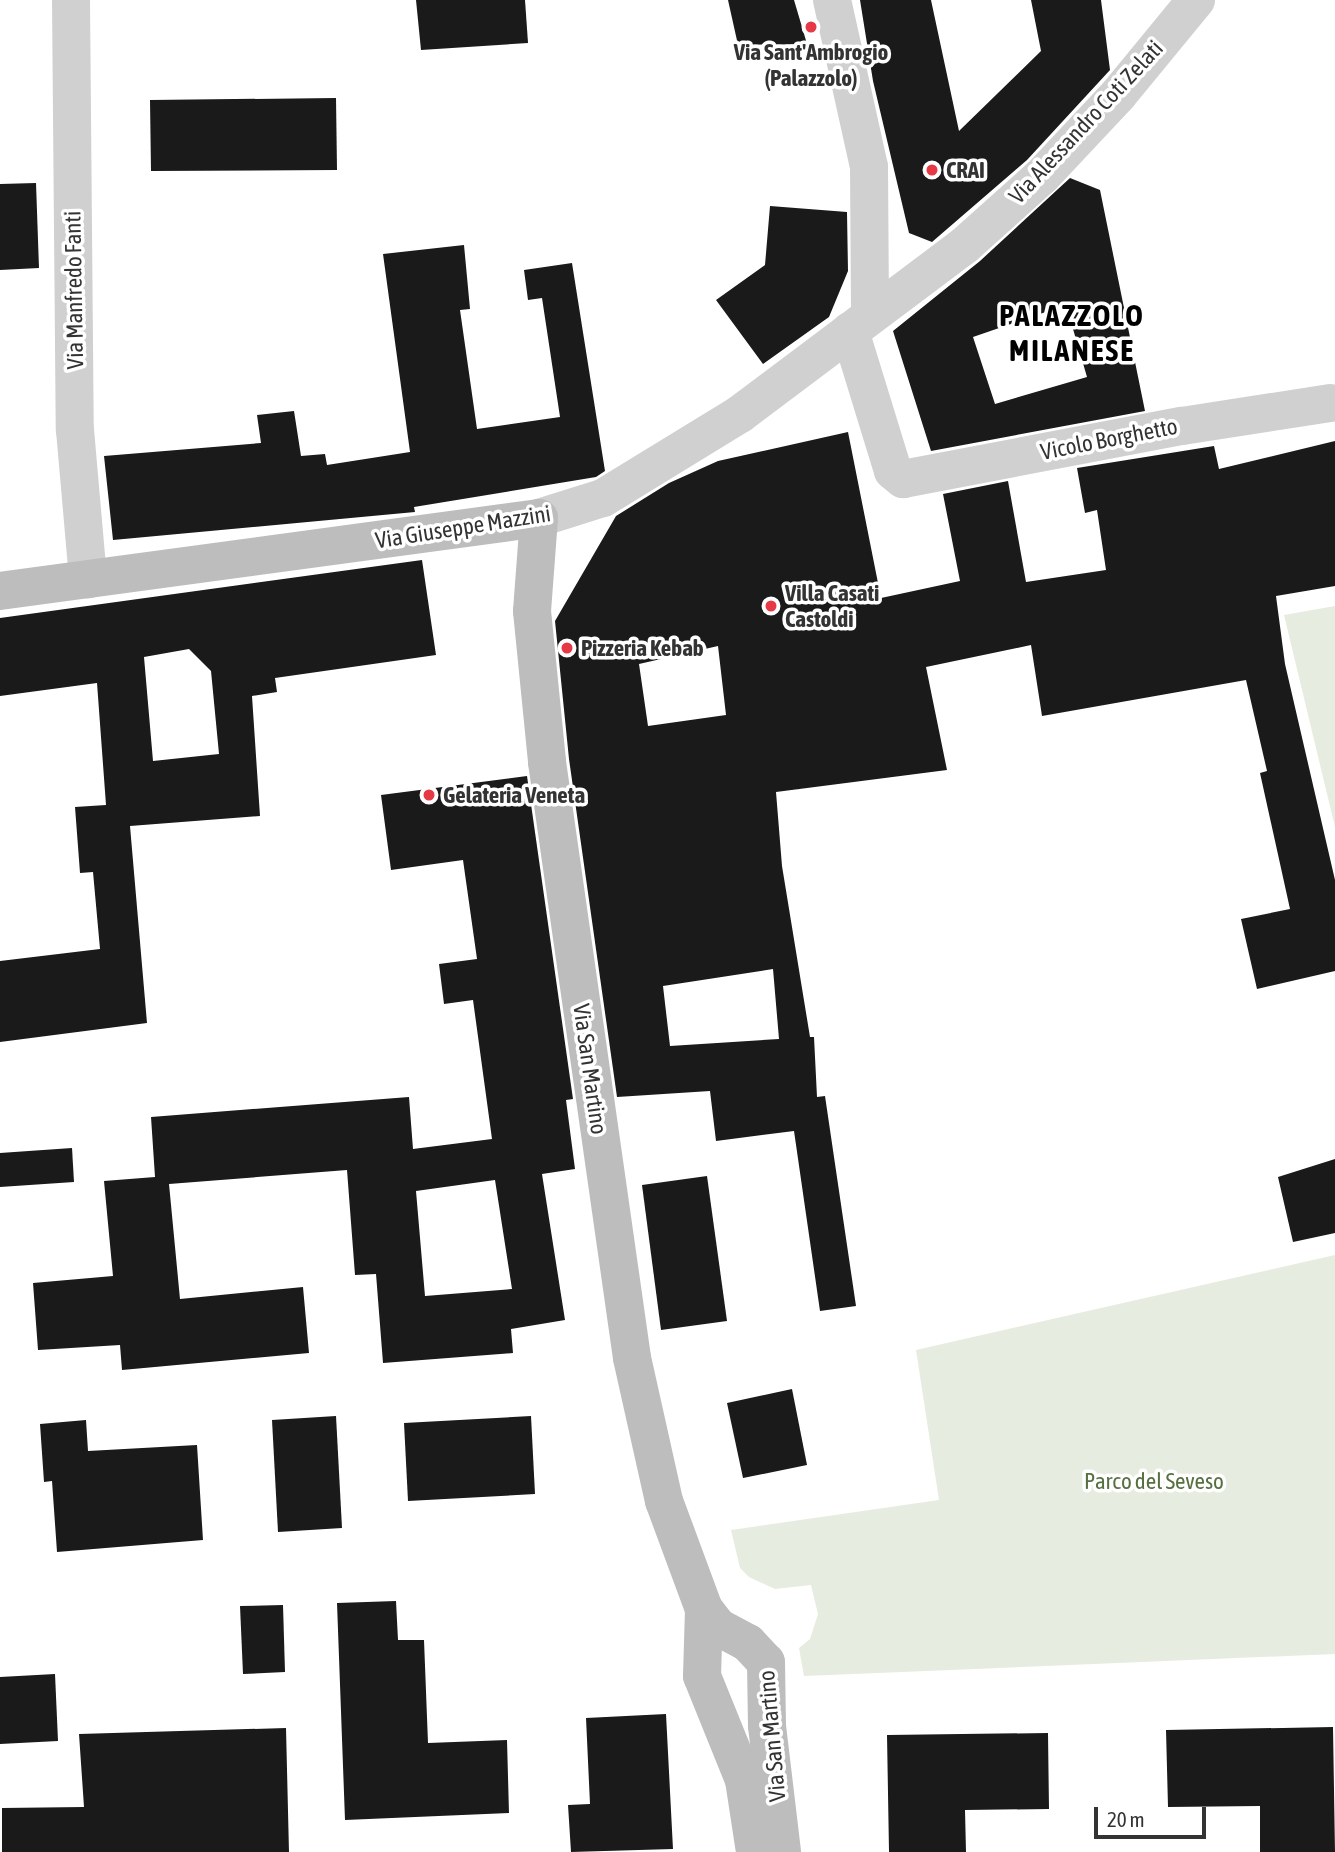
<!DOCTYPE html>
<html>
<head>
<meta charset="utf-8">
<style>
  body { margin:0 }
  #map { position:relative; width:1335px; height:1852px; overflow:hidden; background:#fff; font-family:"Asap Condensed",sans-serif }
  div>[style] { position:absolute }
  .green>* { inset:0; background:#e6ecdf }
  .building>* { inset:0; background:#1a1a1a }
  .street>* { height:38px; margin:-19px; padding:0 19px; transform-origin:19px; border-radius:19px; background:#d0d0d0 }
  .secondary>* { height:38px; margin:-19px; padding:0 19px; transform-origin:19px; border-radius:19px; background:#bdbdbd }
  .dots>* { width:19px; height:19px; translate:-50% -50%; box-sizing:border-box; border:4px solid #fff; border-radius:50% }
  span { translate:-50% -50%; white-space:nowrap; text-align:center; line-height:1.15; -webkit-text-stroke:7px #fff; paint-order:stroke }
  .poi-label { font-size:23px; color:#333; font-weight:700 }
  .left { translate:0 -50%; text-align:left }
  .street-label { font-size:23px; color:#333 }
  .park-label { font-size:23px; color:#56703f }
  .district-label { font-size:30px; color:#000; font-weight:700; letter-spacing:2px }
  .scale { position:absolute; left:1094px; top:1807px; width:112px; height:32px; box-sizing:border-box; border:4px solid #333; border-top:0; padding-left:9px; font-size:21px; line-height:24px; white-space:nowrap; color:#333; -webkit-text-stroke:5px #fff; paint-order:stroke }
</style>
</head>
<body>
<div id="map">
  <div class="green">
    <div style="clip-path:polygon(1335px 606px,1335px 827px,1284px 615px)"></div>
    <div style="clip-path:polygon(1335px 1255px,1335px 1654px,804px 1676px,799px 1648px,810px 1639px,818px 1614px,811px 1585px,775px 1589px,749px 1577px,740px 1568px,731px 1530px,939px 1500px,916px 1350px)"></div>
  </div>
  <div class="building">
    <div style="clip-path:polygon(416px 0,525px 0,528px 43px,421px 50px)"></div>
    <div style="clip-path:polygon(728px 0,794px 0,807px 44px,738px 45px)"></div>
    <div style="clip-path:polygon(860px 0,931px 0,959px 131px,1041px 51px,1031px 0,1101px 0,1110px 70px,1027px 160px,932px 242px,909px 233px,873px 81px)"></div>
    <div style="clip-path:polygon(336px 98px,337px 170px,151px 171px,150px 100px)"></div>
    <div style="clip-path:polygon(evenodd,1070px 178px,1100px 190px,1145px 411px,931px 451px,893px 331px,980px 261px,1070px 178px,1066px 305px,1087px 377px,995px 404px,973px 337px,1066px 305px)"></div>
    <div style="clip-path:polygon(36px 183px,39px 268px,0 270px,0 184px)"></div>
    <div style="clip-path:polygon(770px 206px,847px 212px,848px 271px,829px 317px,763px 364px,716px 300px,765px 265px)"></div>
    <div style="clip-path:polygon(464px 245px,470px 309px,460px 310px,477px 429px,560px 417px,542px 298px,528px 300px,524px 270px,572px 263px,605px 471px,596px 477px,414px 507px,415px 512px,113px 540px,104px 456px,261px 443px,257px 415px,294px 411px,301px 456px,325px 454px,327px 465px,410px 452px,383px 254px)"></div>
    <div style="clip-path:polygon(evenodd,848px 432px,881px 598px,960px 581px,943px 494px,1008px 481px,1026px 582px,1106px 570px,1097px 510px,1085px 513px,1077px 468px,1214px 446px,1219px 469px,1335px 441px,1335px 586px,1276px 596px,1285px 664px,1335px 880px,1335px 971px,1257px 989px,1241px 919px,1290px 909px,1260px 773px,1267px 771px,1246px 680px,1042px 716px,1031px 645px,926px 667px,947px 770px,776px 792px,782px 866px,810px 1037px,814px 1037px,817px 1097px,825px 1096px,856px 1306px,820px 1311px,794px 1131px,716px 1141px,710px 1091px,617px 1097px,569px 759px,555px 621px,616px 516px,669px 483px,718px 461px,848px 432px,718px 646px,726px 715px,648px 726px,639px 664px,718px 646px,848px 432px,773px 969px,779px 1039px,670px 1046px,663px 986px,773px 969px)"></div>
    <div style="clip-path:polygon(evenodd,422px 560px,436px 655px,275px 678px,277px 692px,252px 696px,260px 816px,130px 826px,147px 1023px,0 1042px,0 961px,100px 949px,93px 872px,80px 873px,75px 807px,106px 805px,97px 683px,0 696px,0 618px,422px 560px,189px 649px,211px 671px,219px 754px,153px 761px,144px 657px,189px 649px)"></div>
    <div style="clip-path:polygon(evenodd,527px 776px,573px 1099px,566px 1100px,575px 1169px,542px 1174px,565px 1320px,511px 1329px,513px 1353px,383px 1363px,376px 1274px,355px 1275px,347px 1170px,169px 1184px,180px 1299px,303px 1287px,309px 1353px,122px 1370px,120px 1345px,38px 1350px,33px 1283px,113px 1276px,104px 1181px,155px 1177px,151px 1117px,409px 1097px,413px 1149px,492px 1139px,473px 1000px,444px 1004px,439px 964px,477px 959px,463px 860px,391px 870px,381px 795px,527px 776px,495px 1180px,512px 1289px,425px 1296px,416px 1191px,495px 1180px)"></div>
    <div style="clip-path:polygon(72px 1148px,74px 1182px,0 1187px,0 1153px)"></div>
    <div style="clip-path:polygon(1335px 1159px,1335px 1233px,1293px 1242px,1278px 1177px)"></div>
    <div style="clip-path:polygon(707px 1176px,727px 1321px,661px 1330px,642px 1185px)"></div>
    <div style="clip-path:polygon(792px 1389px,807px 1465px,743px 1478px,727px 1403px)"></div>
    <div style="clip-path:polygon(336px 1416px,342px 1528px,278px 1532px,272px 1420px)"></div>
    <div style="clip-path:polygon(531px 1416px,535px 1494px,408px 1501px,404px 1423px)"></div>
    <div style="clip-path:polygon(86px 1420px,88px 1451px,197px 1445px,203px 1540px,57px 1552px,52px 1481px,44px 1482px,40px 1424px)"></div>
    <div style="clip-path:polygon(396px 1601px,398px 1640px,424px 1640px,428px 1743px,507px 1740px,509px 1813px,345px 1820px,337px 1603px)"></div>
    <div style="clip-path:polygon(283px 1605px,285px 1672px,243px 1674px,240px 1606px)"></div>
    <div style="clip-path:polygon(55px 1674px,58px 1741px,0 1744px,0 1677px)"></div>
    <div style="clip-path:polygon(666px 1714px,673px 1849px,571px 1852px,568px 1805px,590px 1804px,586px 1718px)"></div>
    <div style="clip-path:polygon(1333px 1727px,1335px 1852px,1260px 1852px,1260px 1806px,1168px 1807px,1166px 1730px)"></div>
    <div style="clip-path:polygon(286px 1728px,289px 1852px,2px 1852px,2px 1808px,84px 1807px,79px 1734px)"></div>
    <div style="clip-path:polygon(1048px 1733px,1049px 1809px,965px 1810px,966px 1852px,889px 1852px,887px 1735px)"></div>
  </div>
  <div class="street">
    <div style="left:71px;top:0;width:430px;rotate:89.5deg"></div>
    <div style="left:75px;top:430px;width:150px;rotate:85deg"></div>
    <div style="left:832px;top:0;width:171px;rotate:77.5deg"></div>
    <div style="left:869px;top:167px;width:147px;rotate:89.6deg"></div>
    <div style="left:850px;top:331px;width:146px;rotate:72.9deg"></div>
    <div style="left:893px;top:471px;width:13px;rotate:39deg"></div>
    <div style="left:903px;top:479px;width:284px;rotate:-10.8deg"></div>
    <div style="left:1182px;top:426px;width:150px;rotate:-8.8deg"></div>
    <div style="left:539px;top:518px;width:67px;rotate:-17.4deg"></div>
    <div style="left:603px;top:498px;width:161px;rotate:-31.5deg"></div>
    <div style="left:740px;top:414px;width:281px;rotate:-36.9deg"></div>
    <div style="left:965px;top:245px;width:103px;rotate:-41.9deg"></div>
    <div style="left:1042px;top:176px;width:111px;rotate:-46.8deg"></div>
    <div style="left:1118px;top:95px;width:123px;rotate:-50.6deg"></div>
  </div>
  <div class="secondary">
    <div style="left:0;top:591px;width:544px;rotate:-7.71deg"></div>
    <div style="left:539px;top:518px;width:93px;rotate:94.3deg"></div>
    <div style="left:532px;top:611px;width:152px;rotate:84.3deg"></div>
    <div style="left:547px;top:762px;width:602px;rotate:81.88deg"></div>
    <div style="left:632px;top:1358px;width:147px;rotate:77.4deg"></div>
    <div style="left:664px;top:1501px;width:115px;rotate:69.7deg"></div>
    <div style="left:704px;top:1609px;width:23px;rotate:52deg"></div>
    <div style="left:718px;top:1627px;width:34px;rotate:28deg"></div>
    <div style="left:748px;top:1643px;width:26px;rotate:47deg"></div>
    <div style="left:766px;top:1662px;width:64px;rotate:89.1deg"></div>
    <div style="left:767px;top:1726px;width:127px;rotate:83.2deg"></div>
    <div style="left:704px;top:1609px;width:67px;rotate:91.7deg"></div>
    <div style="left:702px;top:1676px;width:112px;rotate:68deg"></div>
    <div style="left:744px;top:1780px;width:73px;rotate:81.3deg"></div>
  </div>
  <div class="dots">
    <div style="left:811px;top:27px;background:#e63946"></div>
    <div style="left:932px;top:170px;background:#e63946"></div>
    <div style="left:771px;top:606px;background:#e63946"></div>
    <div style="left:567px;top:648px;background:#e63946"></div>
    <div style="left:429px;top:795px;background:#e63946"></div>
  </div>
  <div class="poi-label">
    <span style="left:811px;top:65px">Via Sant'Ambrogio<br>(Palazzolo)</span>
    <span class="left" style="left:946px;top:170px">CRAI</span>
    <span class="left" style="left:785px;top:606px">Villa Casati<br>Castoldi</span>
    <span class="left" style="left:581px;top:648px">Pizzeria Kebab</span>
    <span class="left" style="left:443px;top:795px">Gelateria Veneta</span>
  </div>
  <div class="street-label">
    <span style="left:1086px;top:122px;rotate:-47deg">Via Alessandro Coti Zelati</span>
    <span style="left:74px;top:290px;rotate:-91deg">Via Manfredo Fanti</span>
    <span style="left:1109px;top:439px;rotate:-11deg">Vicolo Borghetto</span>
    <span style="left:463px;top:527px;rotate:-9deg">Via Giuseppe Mazzini</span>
    <span style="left:590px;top:1069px;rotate:82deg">Via San Martino</span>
    <span style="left:772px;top:1736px;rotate:-95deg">Via San Martino</span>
  </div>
  <div class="park-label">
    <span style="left:1154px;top:1481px">Parco del Seveso</span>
  </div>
  <div class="district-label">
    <span style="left:1072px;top:332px">PALAZZOLO<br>MILANESE</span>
  </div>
  <div class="scale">20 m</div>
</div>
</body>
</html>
